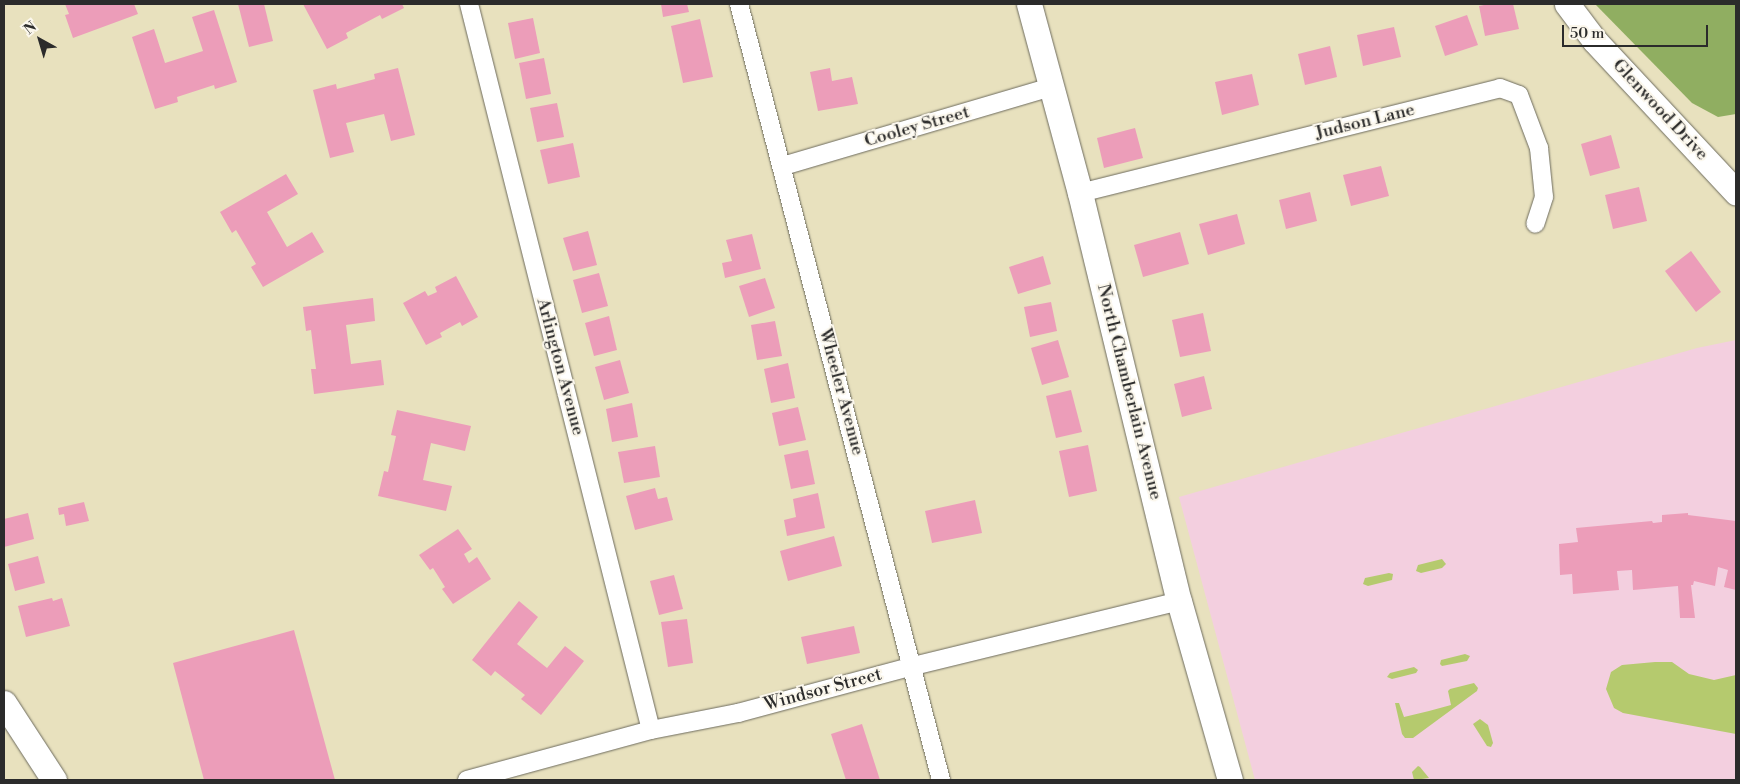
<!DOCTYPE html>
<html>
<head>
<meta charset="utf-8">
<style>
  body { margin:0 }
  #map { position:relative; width:1740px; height:784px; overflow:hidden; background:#e8e1be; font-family:"Libre Bodoni",serif }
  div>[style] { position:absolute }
  .built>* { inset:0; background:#f3cfdf }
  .green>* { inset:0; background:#b5ca6e }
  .forest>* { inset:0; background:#90ae61 }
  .building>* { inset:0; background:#ec9db9 }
  .roads { filter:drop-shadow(0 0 1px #6d6b5e) drop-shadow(0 0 1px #6d6b5e) }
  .street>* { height:18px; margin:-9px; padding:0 9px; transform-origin:9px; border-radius:9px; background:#fff }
  .secondary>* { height:25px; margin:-12.5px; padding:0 12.5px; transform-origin:12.5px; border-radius:12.5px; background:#fff }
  span { translate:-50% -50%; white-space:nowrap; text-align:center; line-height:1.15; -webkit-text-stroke:4px #fbf7ec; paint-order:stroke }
  .street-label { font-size:18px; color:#2b2b2b }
  .frame { position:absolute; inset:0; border:5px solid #2b2b2b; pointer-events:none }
  .north { position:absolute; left:15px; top:15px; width:50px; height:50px; -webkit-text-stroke:4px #fbf7ec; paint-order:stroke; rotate:321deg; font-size:14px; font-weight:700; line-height:20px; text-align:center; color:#2b2b2b }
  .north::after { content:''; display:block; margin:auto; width:18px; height:22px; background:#2b2b2b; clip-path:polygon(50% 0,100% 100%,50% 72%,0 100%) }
  .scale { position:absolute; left:1562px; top:25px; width:146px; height:22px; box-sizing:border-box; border:2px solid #2b2b2b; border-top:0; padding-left:6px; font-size:15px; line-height:18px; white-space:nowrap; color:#2b2b2b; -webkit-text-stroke:4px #fbf7ec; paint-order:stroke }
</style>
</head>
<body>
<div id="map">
  <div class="built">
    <div style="clip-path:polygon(1736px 340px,1736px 780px,1255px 780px,1179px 497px,1697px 348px)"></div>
  </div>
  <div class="green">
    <div style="clip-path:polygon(1442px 559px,1446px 564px,1442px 568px,1421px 573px,1416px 571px,1418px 565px)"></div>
    <div style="clip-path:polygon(1389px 573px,1393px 574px,1392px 580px,1368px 586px,1363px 584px,1365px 578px)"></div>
    <div style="clip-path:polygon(1465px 654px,1470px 656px,1467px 661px,1442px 666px,1440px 664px,1441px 660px)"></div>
    <div style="clip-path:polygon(1655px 662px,1672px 662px,1689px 674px,1714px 680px,1736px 675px,1736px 734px,1623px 713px,1614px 708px,1606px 689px,1611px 672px,1622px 665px)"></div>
    <div style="clip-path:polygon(1414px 667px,1418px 670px,1416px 673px,1392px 679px,1387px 677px,1390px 673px)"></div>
    <div style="clip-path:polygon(1474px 683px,1478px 688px,1477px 691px,1413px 738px,1405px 738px,1402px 734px,1395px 703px,1399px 703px,1404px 717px,1429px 711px,1451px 705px,1448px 691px,1450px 689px)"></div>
    <div style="clip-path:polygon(1480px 719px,1488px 725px,1493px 743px,1491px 747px,1487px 746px,1473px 724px)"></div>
    <div style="clip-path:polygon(1418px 766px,1420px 767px,1429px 778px,1414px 780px,1412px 772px)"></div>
  </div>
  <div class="forest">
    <div style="clip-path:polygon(1595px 4px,1736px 4px,1736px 114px,1718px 117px,1692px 103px)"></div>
  </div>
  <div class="building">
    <div style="clip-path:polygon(65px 4px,134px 4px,138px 14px,73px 38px,65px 15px,69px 14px)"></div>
    <div style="clip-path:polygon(238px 4px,264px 4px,273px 41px,249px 47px)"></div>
    <div style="clip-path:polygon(303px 4px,402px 4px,404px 8px,382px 19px,380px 15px,346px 33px,348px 38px,327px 49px)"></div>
    <div style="clip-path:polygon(661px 4px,687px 4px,689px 12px,663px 17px)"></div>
    <div style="clip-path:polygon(1489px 4px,1513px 4px,1519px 29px,1485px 36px,1479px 6px)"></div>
    <div style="clip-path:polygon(214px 10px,237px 82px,215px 89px,214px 85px,177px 97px,178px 102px,155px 109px,132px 37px,154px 29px,165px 63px,203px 51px,192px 17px)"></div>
    <div style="clip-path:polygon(1467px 15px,1478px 45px,1445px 56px,1435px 26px)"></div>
    <div style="clip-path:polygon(533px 18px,540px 53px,515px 59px,508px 23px)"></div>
    <div style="clip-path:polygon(700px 19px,713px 77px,683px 83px,671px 26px)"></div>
    <div style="clip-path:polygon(1394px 27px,1401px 57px,1363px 66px,1357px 35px)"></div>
    <div style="clip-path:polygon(1330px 46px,1337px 77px,1305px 85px,1298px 54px)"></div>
    <div style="clip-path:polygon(544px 58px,551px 94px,526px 99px,519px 63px)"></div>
    <div style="clip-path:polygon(398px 68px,415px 135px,391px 141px,384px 114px,346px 123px,354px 152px,330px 158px,313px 90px,336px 84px,337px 89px,375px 79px,374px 74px)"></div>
    <div style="clip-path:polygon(830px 68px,832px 81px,852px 77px,858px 104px,818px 111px,810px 72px)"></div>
    <div style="clip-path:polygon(1252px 74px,1259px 105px,1222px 115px,1215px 82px)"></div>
    <div style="clip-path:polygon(557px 103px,564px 137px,537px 142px,530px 108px)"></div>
    <div style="clip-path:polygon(1135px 128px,1143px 158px,1104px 168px,1097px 138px)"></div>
    <div style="clip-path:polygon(1611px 135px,1620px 168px,1590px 176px,1581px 144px)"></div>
    <div style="clip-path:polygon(573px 143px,580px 177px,548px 184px,540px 150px)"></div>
    <div style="clip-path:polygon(1381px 166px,1389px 196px,1351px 206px,1343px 175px)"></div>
    <div style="clip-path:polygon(286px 174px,298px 194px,267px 212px,287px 247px,312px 232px,324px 252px,263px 287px,251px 267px,256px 264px,236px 230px,232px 233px,220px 212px)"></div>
    <div style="clip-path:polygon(1639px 187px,1647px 221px,1613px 229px,1605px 195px)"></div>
    <div style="clip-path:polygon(1310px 192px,1317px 221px,1286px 229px,1279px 200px)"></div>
    <div style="clip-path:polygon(1237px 214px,1245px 244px,1208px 255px,1199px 224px)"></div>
    <div style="clip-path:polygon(588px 231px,597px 265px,573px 271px,563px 238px)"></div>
    <div style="clip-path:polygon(1180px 232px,1189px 264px,1143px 277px,1134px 245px)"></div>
    <div style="clip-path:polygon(752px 234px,761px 269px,725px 278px,722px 263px,732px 261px,726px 240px)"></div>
    <div style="clip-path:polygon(1691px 251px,1721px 292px,1696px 312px,1665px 271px)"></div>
    <div style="clip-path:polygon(1043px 256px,1051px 284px,1018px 294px,1009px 267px)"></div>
    <div style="clip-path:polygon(599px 273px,608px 306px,582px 313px,573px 280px)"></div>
    <div style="clip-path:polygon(456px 276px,478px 317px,462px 326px,460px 322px,440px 333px,442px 337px,426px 345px,403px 303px,425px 291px,428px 296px,437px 292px,435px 287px)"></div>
    <div style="clip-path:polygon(765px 278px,775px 308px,749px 317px,739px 286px)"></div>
    <div style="clip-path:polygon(373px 298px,375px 321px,346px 325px,351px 364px,381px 360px,384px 385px,314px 394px,311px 369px,316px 369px,311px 330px,306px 331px,303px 307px)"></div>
    <div style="clip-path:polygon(1051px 302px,1057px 331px,1030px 337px,1024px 307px)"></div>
    <div style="clip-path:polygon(1203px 313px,1211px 351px,1180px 357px,1172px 320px)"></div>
    <div style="clip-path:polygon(609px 316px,617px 350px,594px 356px,585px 323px)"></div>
    <div style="clip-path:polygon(775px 321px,782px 356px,757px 360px,751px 325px)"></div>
    <div style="clip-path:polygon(1058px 340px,1069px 377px,1042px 385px,1031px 348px)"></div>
    <div style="clip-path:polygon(620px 360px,629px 393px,604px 400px,595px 367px)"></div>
    <div style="clip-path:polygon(788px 363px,795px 398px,771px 403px,764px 369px)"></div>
    <div style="clip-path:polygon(1204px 376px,1212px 409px,1182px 417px,1174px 384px)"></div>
    <div style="clip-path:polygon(1071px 390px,1082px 432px,1056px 438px,1046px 396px)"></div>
    <div style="clip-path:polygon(632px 403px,638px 437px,612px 442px,606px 409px)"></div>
    <div style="clip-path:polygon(798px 407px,806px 440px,779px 446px,772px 413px)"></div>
    <div style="clip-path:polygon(397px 410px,471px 426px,465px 451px,431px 443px,423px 480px,452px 486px,446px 511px,378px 496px,384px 471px,388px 472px,396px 436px,391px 435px)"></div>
    <div style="clip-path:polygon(1088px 445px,1097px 491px,1069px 497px,1059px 451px)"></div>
    <div style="clip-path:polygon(655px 446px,660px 477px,624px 483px,618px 452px)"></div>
    <div style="clip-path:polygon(808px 450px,815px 484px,791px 489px,784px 455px)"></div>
    <div style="clip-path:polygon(655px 488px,658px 499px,667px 497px,673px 520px,635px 530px,626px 496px)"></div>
    <div style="clip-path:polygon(818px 493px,825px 528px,787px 536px,784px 520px,796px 517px,793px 499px)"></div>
    <div style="clip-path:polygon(975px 500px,982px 533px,932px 543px,925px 511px)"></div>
    <div style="clip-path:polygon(84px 502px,89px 521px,66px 526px,64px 514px,59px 515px,58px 508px)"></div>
    <div style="clip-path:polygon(28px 513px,34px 539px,4px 547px,4px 519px)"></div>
    <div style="clip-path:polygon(1688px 513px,1688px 515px,1736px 521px,1736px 590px,1724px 587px,1728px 570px,1718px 567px,1715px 586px,1694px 581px,1693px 585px,1691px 585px,1695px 618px,1680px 618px,1678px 586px,1633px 590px,1632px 570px,1617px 571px,1619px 590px,1573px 594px,1572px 574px,1560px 575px,1559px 544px,1578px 542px,1576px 528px,1652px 521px,1653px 523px,1662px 522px,1662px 515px)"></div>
    <div style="clip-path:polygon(458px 529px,472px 549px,464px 554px,469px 563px,477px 557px,491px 579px,453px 604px,442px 589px,445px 587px,433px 568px,430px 570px,419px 555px)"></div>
    <div style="clip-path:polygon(834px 536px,842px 566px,788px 581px,780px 551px)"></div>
    <div style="clip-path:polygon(38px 556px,45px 583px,15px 591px,8px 564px)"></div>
    <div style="clip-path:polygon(674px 575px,683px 609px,659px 615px,650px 581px)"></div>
    <div style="clip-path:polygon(52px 598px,53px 601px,62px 598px,70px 626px,26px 637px,18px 606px)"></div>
    <div style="clip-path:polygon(519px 601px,538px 617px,517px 644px,547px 668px,565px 646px,584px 661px,541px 715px,521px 699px,525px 695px,495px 671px,491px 676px,472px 660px)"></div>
    <div style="clip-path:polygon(687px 619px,693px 663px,668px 667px,661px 622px)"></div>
    <div style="clip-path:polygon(854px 626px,860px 653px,807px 664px,801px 637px)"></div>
    <div style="clip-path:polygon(294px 630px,335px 780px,204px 780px,173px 663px)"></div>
    <div style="clip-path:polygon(862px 724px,880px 780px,846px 780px,831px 734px)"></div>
  </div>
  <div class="roads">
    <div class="street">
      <div style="left:469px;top:4px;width:748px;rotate:75.93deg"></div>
      <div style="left:739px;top:4px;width:802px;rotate:75.41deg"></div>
      <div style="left:783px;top:166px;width:279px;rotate:-16.4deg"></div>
      <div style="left:1080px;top:193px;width:433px;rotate:-14deg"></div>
      <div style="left:1500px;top:88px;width:20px;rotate:20deg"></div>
      <div style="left:1519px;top:95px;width:57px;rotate:69.3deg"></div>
      <div style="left:1539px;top:148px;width:49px;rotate:84.2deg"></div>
      <div style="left:1544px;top:197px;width:28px;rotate:108deg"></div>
      <div style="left:467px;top:780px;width:191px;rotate:-15.2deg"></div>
      <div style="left:651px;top:730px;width:89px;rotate:-11.1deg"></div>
      <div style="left:738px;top:713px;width:181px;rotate:-15deg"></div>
      <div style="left:913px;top:666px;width:274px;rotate:-13.7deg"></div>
    </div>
    <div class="secondary">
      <div style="left:1029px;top:4px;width:196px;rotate:74.9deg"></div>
      <div style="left:1080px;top:193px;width:420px;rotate:76.4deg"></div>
      <div style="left:1179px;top:601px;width:186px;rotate:74.1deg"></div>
      <div style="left:1567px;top:4px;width:46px;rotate:52.9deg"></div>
      <div style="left:1595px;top:41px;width:207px;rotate:47deg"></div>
      <div style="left:4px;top:703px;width:92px;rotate:57deg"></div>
    </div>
  </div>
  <div class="street-label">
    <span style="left:1660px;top:110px;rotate:47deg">Glenwood Drive</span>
    <span style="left:1365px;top:122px;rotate:-14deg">Judson Lane</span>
    <span style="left:917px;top:127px;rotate:-16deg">Cooley Street</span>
    <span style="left:560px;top:367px;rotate:75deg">Arlington Avenue</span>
    <span style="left:841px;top:392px;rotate:75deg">Wheeler Avenue</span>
    <span style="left:1129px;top:392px;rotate:76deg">North Chamberlain Avenue</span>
    <span style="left:823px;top:690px;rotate:-15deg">Windsor Street</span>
  </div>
  <div class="frame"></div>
  <div class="north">N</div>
  <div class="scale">50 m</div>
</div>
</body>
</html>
